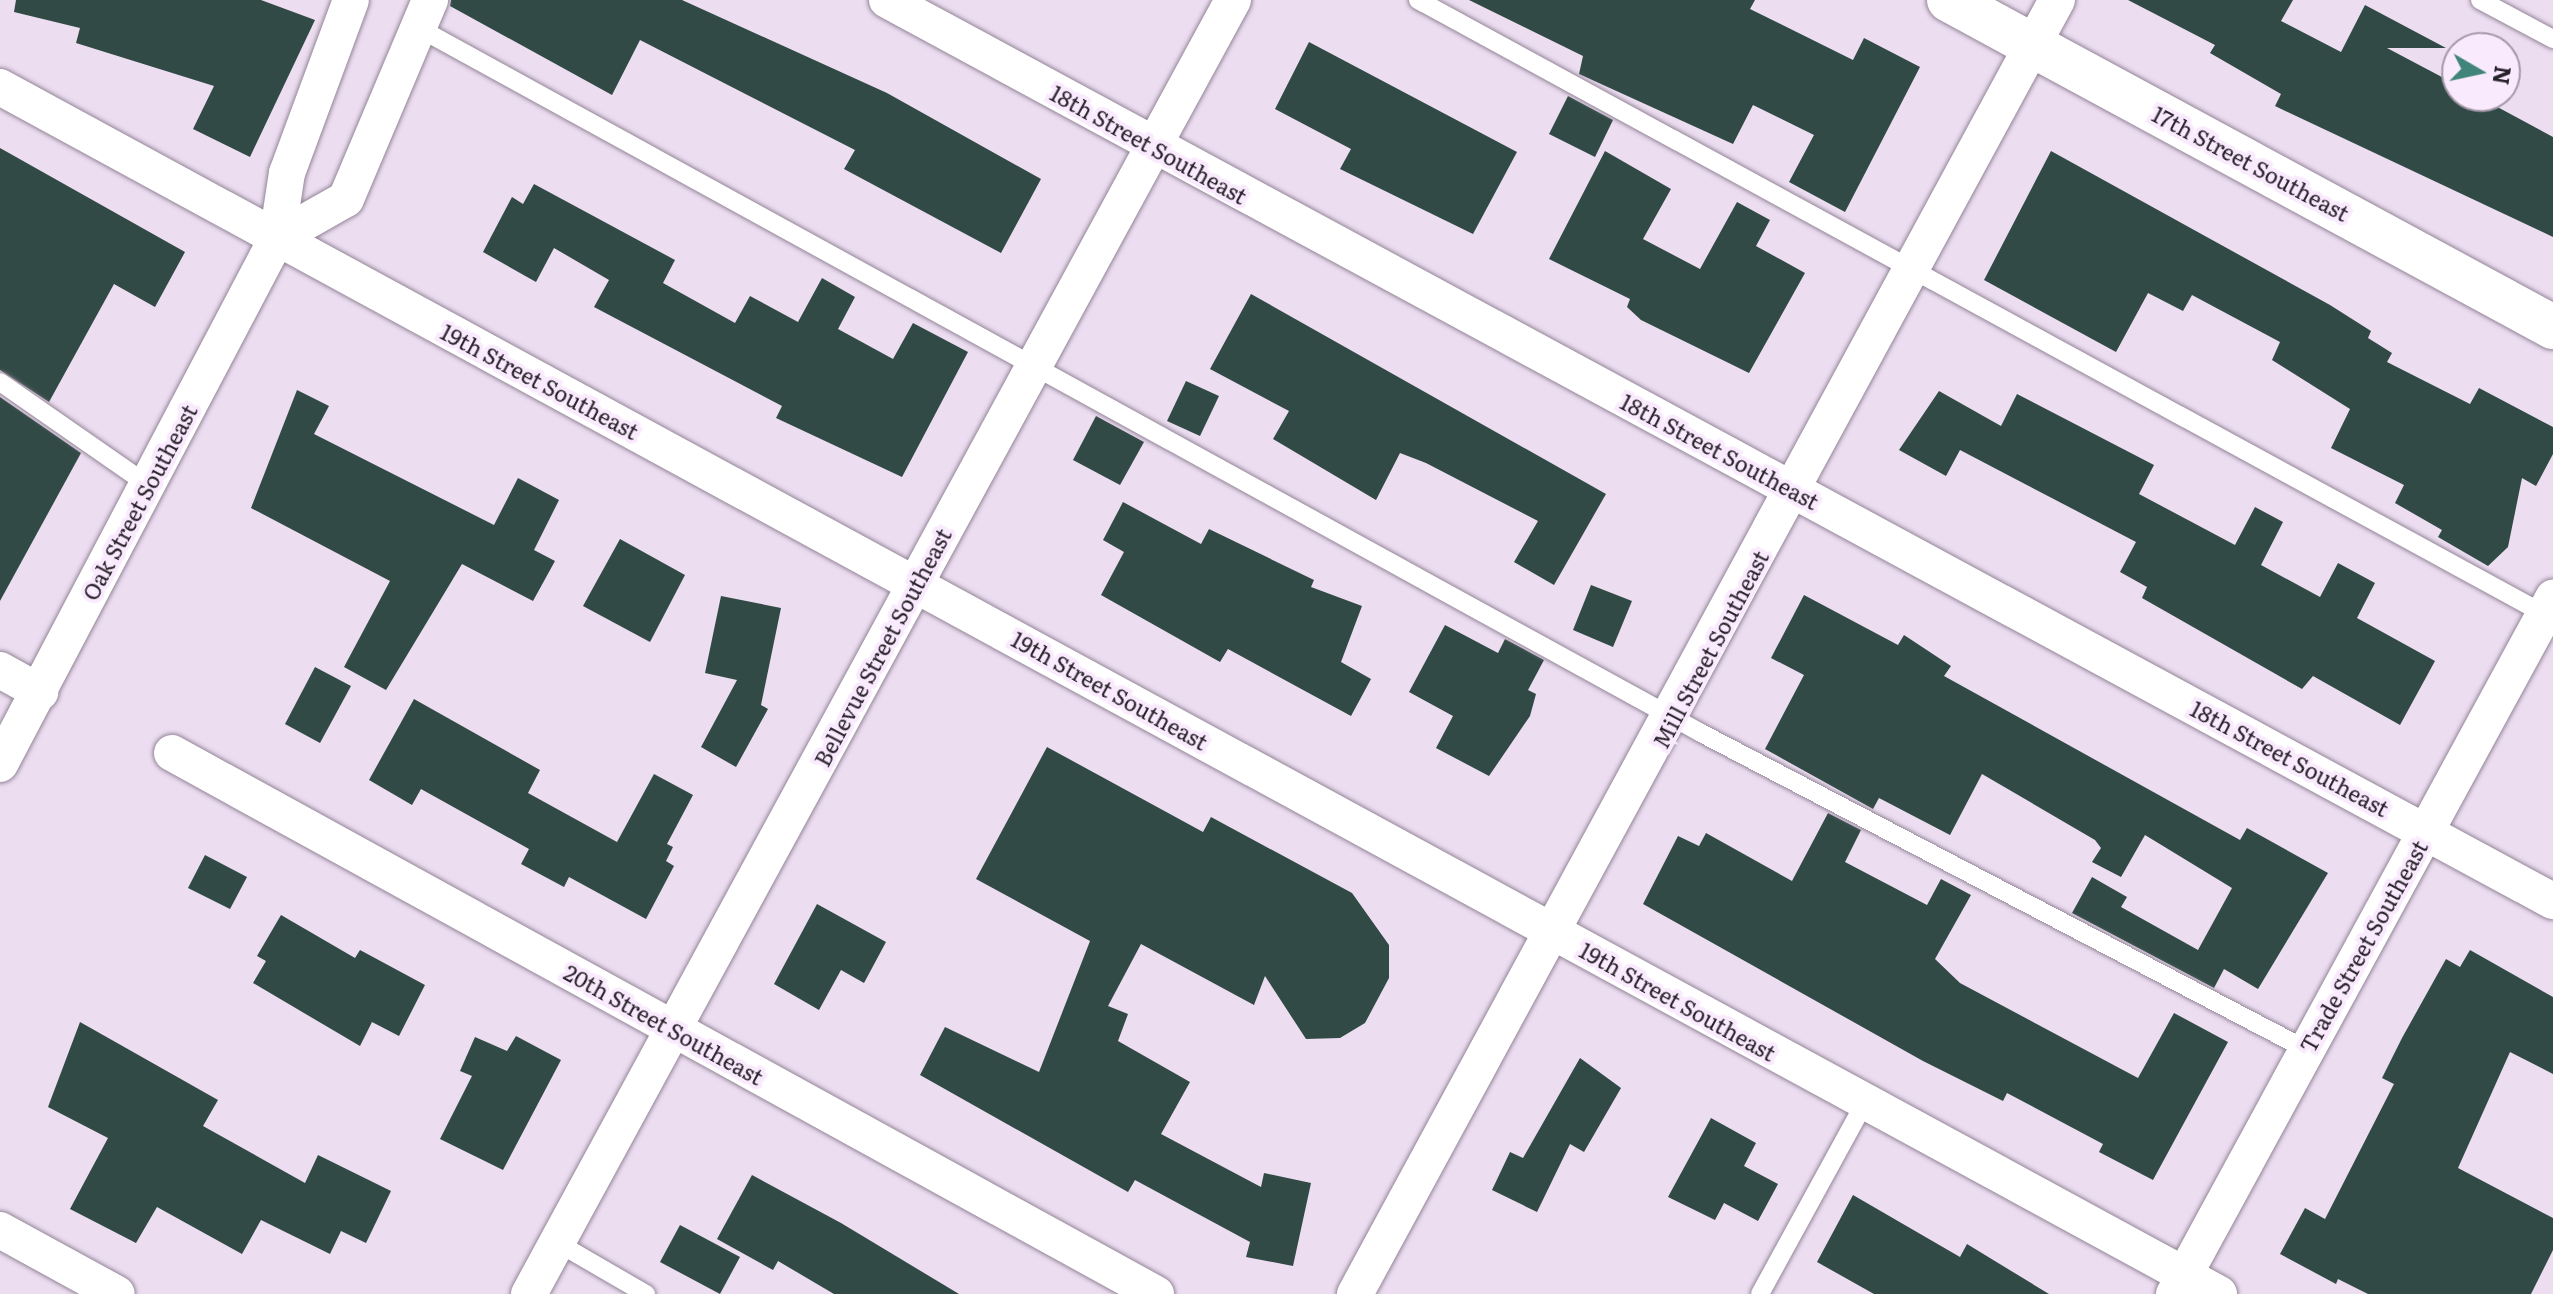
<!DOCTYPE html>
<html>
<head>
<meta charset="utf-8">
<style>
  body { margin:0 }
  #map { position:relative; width:2553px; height:1294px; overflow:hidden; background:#ecddf1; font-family:Literata,serif }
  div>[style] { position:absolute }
  .building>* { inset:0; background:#314a45 }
  .roads { filter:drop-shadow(0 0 2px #938597) drop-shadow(0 0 2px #938597) }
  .service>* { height:18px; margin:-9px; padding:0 9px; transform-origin:9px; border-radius:9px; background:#fff }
  .minor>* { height:36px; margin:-18px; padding:0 18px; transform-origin:18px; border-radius:18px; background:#fff }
  .secondary>* { height:44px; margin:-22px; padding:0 22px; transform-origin:22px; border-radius:22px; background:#fff }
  span { translate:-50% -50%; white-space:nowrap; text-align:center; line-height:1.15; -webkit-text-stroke:8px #faeafe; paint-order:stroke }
  .street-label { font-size:22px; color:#272129 }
  .north { position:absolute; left:2441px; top:32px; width:80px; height:80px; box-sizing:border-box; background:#faeafe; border:2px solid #a69aa9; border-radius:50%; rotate:99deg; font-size:22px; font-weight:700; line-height:32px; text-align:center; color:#272129 }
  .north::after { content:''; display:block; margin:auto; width:28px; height:36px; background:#41857a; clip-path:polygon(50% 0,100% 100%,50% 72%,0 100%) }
</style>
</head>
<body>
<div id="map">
  <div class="building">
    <div style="clip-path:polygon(16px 0,261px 0,315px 20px,250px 157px,193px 129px,214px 86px,76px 43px,80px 28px,14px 12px)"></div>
    <div style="clip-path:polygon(451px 0,682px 0,887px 93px,1041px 179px,1001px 253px,844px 169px,855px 150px,640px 40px,612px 95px,450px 6px)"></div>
    <div style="clip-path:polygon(1469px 0,1755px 0,1750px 9px,1853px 60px,1864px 38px,1920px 67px,1845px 212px,1789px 182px,1814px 135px,1753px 105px,1733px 144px,1579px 74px,1583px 56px)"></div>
    <div style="clip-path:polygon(2128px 0,2293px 0,2281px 21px,2341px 52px,2365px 5px,2446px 48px,2387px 48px,2457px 85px,2457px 96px,2477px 96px,2553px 137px,2553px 237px,2275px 106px,2281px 94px,2210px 53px,2215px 45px)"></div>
    <div style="clip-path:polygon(1309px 42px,1517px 152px,1473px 234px,1340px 169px,1351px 149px,1275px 109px)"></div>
    <div style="clip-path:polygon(1568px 96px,1613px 120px,1595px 157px,1549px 134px)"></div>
    <div style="clip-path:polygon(0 148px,185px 252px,155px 307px,114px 284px,49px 402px,0 370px)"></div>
    <div style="clip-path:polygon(1605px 151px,1671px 189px,1643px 239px,1700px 269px,1737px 202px,1770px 220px,1756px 246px,1805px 273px,1749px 373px,1641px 320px,1627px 307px,1630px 299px,1549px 259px)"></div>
    <div style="clip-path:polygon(2051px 151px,2330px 305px,2371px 331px,2368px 338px,2392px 353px,2387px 362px,2470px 404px,2479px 388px,2553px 427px,2553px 454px,2536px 486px,2522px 478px,2508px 547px,2488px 566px,2438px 537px,2442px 530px,2395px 503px,2404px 485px,2331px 448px,2350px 409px,2272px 360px,2280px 342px,2192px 295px,2183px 311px,2148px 293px,2116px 352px,1984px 280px)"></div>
    <div style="clip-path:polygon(534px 184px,675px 260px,663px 283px,735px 323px,750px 296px,798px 322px,822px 278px,855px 297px,838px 329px,893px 359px,913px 323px,968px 352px,902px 477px,776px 418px,782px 406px,594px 307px,609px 280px,554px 248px,536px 282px,483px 252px,512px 197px,523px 204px)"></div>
    <div style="clip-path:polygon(1251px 294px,1606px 494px,1554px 585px,1514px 562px,1538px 521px,1426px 463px,1400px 453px,1376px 500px,1273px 439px,1289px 411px,1210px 369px)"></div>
    <div style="clip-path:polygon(1186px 381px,1219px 396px,1200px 436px,1167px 421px)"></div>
    <div style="clip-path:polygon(297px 390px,329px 406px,314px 434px,494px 525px,518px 478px,559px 500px,534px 550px,555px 561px,533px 601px,462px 564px,386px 690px,344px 667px,390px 581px,251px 508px)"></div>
    <div style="clip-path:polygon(1939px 391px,2001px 426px,2017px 394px,2154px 465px,2139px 494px,2235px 545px,2255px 507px,2283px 522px,2261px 565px,2320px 597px,2338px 563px,2375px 583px,2357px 618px,2435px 661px,2400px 725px,2313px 676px,2302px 689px,2142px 598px,2147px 587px,2120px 572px,2136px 542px,1960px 450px,1946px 476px,1899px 450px)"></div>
    <div style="clip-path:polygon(0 397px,81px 453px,0 601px)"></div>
    <div style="clip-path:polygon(1096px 416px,1144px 442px,1120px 485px,1073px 460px)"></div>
    <div style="clip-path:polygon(1123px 502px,1201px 544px,1209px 529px,1314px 580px,1311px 587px,1362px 606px,1341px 662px,1371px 679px,1351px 716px,1228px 649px,1220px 662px,1101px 595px,1124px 552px,1103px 540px)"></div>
    <div style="clip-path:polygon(620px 539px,685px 575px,650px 642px,583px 606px)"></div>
    <div style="clip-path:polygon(1591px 585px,1632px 601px,1613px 647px,1573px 630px)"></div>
    <div style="clip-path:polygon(1804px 595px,1898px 645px,1904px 635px,1951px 666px,1944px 676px,2240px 840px,2247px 828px,2328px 873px,2258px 989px,2224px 969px,2214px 988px,2072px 913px,2092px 877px,2127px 897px,2121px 907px,2198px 950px,2232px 888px,2145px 835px,2121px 877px,2092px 862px,2101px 848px,2095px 840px,1982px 774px,1950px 835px,1879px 798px,1873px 809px,1765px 749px,1804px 675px,1771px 658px)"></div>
    <div style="clip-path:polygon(721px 596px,781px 608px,761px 705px,768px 709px,736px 767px,701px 747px,737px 680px,705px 673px)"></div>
    <div style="clip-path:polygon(1445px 625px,1498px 653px,1505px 639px,1544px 660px,1528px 690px,1536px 694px,1530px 716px,1489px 776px,1436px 748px,1453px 716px,1409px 692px)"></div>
    <div style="clip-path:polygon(315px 667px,351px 686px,320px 743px,285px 724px)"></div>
    <div style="clip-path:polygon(414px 699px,540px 770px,528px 793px,617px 842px,654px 774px,693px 795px,667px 844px,673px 847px,666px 861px,674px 866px,646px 919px,569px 877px,564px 887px,521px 864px,529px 849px,421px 789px,412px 805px,369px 780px)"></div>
    <div style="clip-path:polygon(1047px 747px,1203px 832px,1211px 817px,1352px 893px,1389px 945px,1389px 978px,1365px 1023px,1340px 1038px,1306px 1039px,1265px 976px,1254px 1005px,1141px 944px,1108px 1006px,1128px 1014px,1118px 1041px,1190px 1082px,1161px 1134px,1261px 1187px,1264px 1173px,1311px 1183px,1293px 1266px,1246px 1257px,1250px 1242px,1135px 1180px,1128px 1192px,920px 1075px,945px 1027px,1039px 1072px,1090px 941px,976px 879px)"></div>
    <div style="clip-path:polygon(1828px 813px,1861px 830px,1845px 862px,1927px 905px,1941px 879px,1971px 895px,1935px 959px,1960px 983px,2138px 1078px,2174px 1013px,2228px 1042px,2153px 1180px,2099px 1152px,2103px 1144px,2007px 1093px,2003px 1101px,1923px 1061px,1643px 904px,1678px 836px,1699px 846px,1706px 833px,1792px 881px)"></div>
    <div style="clip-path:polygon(205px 855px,247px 877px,230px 909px,188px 888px)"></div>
    <div style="clip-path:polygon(817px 904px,886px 942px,864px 983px,841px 970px,819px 1010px,774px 984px)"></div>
    <div style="clip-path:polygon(281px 915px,355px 958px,360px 950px,425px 985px,399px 1036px,372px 1022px,360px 1046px,253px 983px,266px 961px,257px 956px)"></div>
    <div style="clip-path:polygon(2470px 950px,2553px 997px,2553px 1074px,2510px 1052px,2458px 1168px,2553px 1218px,2553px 1250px,2531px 1294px,2368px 1294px,2338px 1279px,2336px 1284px,2280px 1254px,2305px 1208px,2325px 1219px,2394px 1084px,2382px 1078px,2402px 1038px,2446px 959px,2460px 967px)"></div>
    <div style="clip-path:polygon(80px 1022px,218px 1100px,203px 1126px,305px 1183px,318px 1155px,391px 1191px,366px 1243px,341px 1231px,330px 1254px,261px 1220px,242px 1254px,157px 1207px,136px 1243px,70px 1209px,108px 1138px,48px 1107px)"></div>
    <div style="clip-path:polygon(516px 1036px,561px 1060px,503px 1170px,440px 1139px,472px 1076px,460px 1071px,475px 1037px,507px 1051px)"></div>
    <div style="clip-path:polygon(1580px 1058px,1621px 1088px,1584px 1152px,1570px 1144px,1537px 1212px,1492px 1190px,1510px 1152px,1523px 1158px)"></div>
    <div style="clip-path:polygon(1711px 1118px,1756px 1143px,1744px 1166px,1778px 1184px,1758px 1221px,1724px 1203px,1715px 1220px,1668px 1197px)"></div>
    <div style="clip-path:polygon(752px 1175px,841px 1223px,959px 1294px,834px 1294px,778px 1261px,773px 1270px,717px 1239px)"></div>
    <div style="clip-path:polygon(1853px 1195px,1960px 1257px,1967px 1244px,2049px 1294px,1874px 1294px,1817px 1262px)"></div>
    <div style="clip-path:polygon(680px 1225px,740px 1257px,720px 1294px,660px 1262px)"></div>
  </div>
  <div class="roads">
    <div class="service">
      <div style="left:1418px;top:0;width:1283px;rotate:28.6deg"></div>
      <div style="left:2480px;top:0;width:83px;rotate:28.1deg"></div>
      <div style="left:417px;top:27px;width:1465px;rotate:28.8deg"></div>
      <div style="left:1701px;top:733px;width:684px;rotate:27.61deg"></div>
      <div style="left:0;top:382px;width:180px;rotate:34.8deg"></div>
      <div style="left:558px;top:1243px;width:102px;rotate:30.1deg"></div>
      <div style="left:1760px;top:1294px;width:217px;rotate:-61.3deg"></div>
    </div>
    <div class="minor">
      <div style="left:887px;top:0;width:1894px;rotate:28.41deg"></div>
      <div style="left:0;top:87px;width:2526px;rotate:28.54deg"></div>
      <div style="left:277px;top:238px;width:79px;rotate:-29.5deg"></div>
      <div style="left:346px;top:199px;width:216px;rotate:-67.1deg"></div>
      <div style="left:0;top:670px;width:46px;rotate:28.8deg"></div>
      <div style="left:172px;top:753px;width:1123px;rotate:28.8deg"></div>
      <div style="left:0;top:764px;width:594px;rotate:-62.23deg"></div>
      <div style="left:277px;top:238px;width:66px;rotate:-81.3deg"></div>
      <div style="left:287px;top:173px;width:184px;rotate:-69.7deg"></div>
      <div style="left:0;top:1230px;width:133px;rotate:28.7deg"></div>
      <div style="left:529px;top:1294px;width:1473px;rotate:-61.45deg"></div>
      <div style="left:1355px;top:1294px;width:1472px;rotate:-61.52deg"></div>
      <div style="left:2174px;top:1294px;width:793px;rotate:-61.43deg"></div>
    </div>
    <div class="secondary">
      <div style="left:1949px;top:0;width:687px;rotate:28.43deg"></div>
    </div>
  </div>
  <div class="street-label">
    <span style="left:1149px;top:144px;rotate:29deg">18th Street Southeast</span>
    <span style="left:2251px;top:163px;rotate:28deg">17th Street Southeast</span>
    <span style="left:540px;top:381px;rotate:28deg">19th Street Southeast</span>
    <span style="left:1720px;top:451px;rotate:28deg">18th Street Southeast</span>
    <span style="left:139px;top:502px;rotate:-62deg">Oak Street Southeast</span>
    <span style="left:882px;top:647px;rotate:-62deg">Bellevue Street Southeast</span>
    <span style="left:1710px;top:649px;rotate:-62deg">Mill Street Southeast</span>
    <span style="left:1110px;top:690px;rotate:29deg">19th Street Southeast</span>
    <span style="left:2290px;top:758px;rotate:28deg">18th Street Southeast</span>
    <span style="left:2363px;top:946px;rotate:-61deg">Trade Street Southeast</span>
    <span style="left:1678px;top:1001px;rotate:29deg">19th Street Southeast</span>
    <span style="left:664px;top:1024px;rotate:29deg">20th Street Southeast</span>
  </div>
  <div class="north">N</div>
</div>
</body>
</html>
